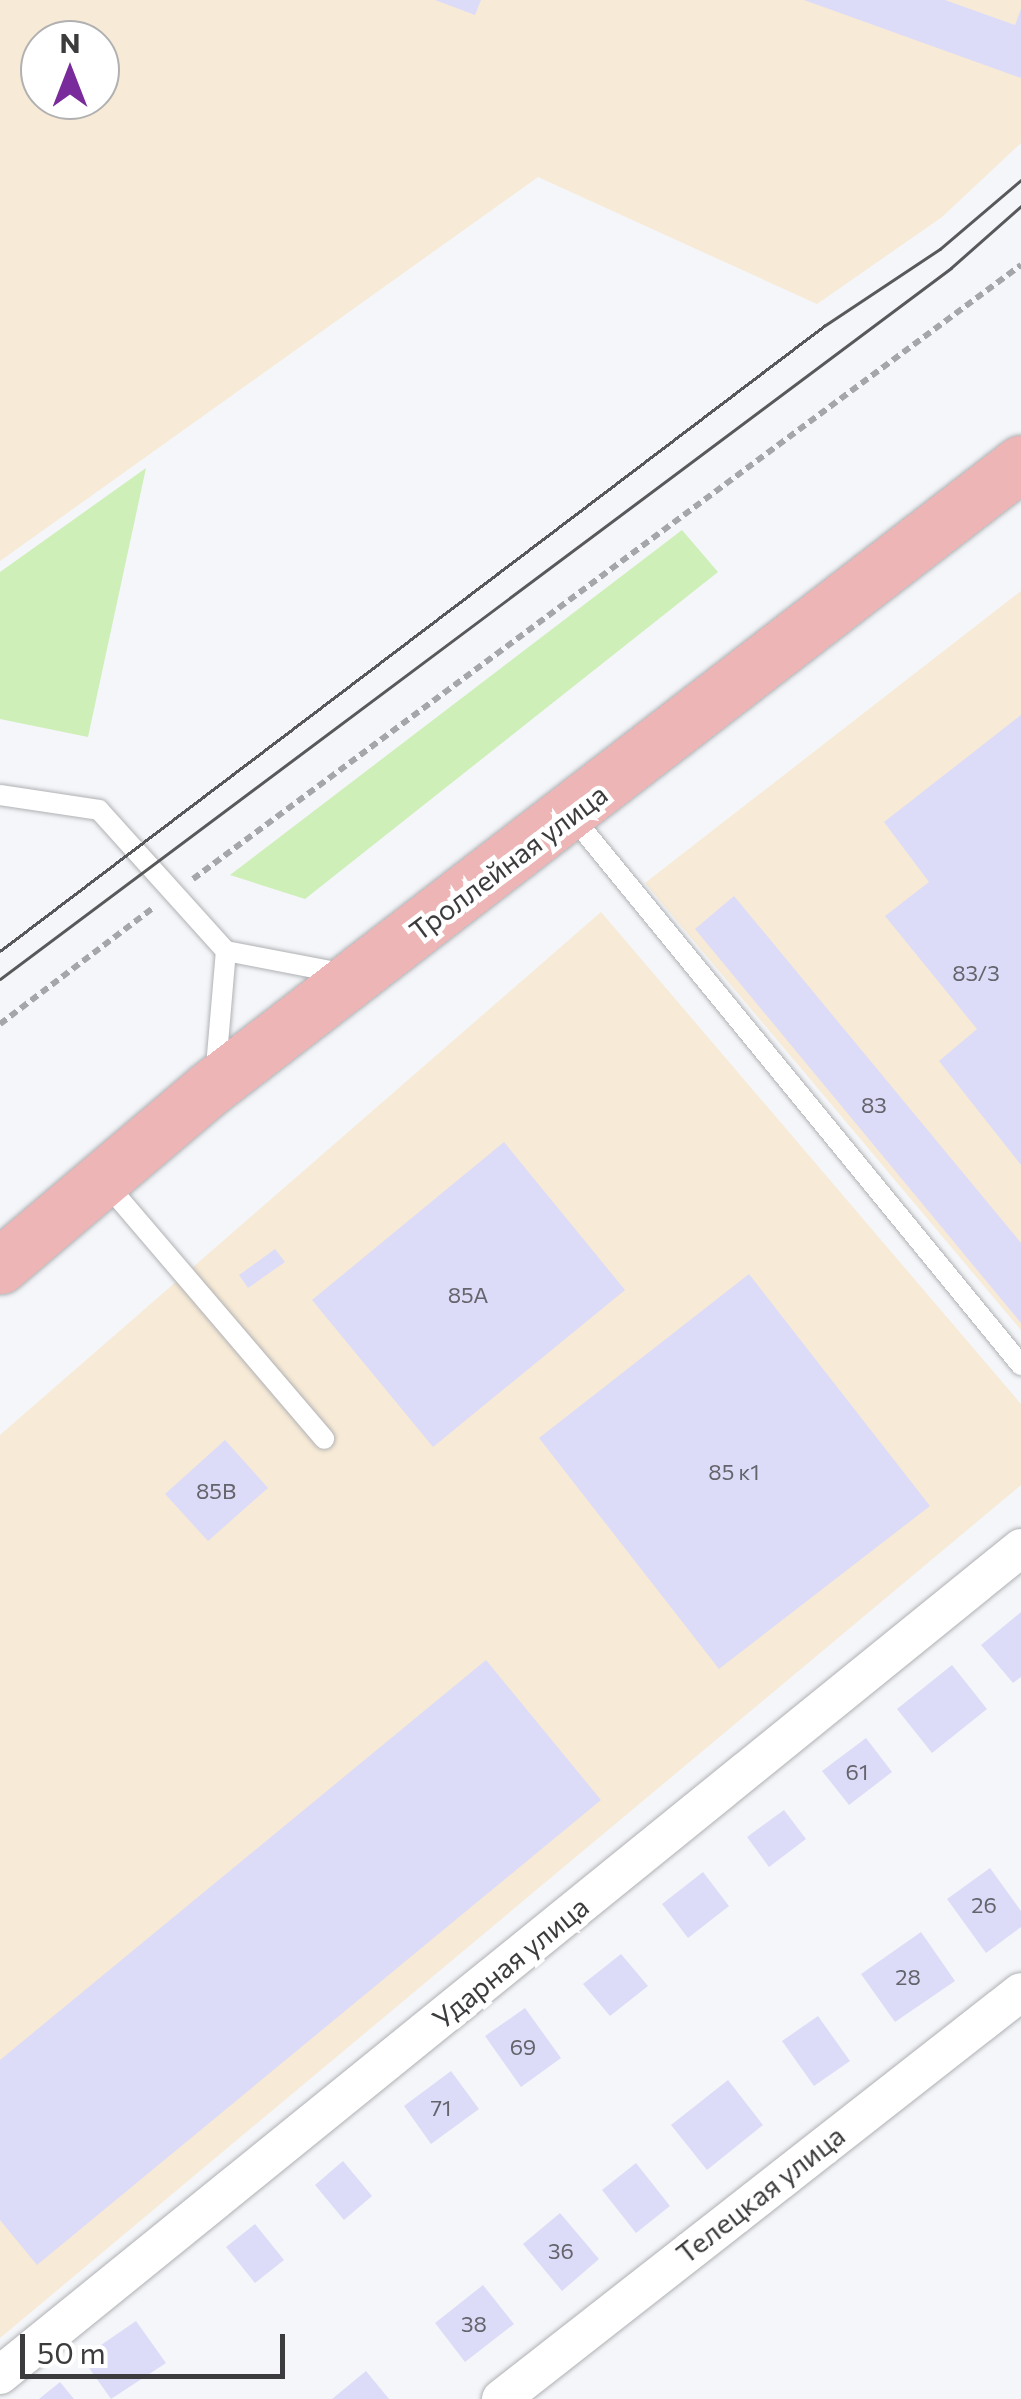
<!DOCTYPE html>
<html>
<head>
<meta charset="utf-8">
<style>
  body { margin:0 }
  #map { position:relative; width:1021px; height:2399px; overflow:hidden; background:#f4f6f9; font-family:Commissioner,sans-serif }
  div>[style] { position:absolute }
  .industrial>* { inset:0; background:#f7ead6 }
  .green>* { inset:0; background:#ceefb8 }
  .building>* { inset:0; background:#dddcf8 }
  .path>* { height:6px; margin-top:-3px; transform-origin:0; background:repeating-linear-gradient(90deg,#a5a6a9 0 8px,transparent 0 13px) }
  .roads { filter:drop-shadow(0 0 2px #b0b1b4) drop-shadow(0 0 2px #b0b1b4) }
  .service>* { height:20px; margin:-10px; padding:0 10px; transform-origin:10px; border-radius:10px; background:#fff }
  .minor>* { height:38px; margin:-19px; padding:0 19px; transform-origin:19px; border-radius:19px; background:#fff }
  .primary>* { height:55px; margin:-27.5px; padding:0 27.5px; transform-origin:27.5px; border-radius:27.5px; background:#edb5b6 }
  .tram>* { height:2.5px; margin:-1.25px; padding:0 1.25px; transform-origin:1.25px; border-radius:1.25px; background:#59595b }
  span { translate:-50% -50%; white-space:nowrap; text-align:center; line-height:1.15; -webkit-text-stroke:9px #fff; paint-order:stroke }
  .number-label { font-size:22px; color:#64646c }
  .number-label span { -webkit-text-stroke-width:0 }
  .street-label { font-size:28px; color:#3c3c3e }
  .north { position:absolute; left:20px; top:20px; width:100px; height:100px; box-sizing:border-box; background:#fff; border:2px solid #b1b1b2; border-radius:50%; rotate:0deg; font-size:28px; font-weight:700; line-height:40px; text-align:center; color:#3c3c3e }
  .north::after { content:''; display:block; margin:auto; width:35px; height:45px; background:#792a9b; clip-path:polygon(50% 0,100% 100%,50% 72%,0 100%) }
  .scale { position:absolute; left:20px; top:2334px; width:265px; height:45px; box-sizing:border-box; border:5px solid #3c3c3e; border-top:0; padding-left:12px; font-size:30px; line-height:35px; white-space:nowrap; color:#3c3c3e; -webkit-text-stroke:8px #fff; paint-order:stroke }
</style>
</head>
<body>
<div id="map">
  <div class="industrial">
    <div style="clip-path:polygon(evenodd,0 0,1021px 0,1021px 143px,942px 217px,817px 304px,538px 177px,0 561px,0 0,40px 40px,100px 40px,100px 100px,40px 100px,40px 40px)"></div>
    <div style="clip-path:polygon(1021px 591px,1021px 1330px,645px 883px)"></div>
    <div style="clip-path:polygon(601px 912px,1021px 1404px,1021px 1485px,0 2338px,0 1435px)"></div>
  </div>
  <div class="green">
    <div style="clip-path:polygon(146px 468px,88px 737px,0 719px,0 572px)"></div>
    <div style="clip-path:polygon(682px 530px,718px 572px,305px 899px,230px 875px)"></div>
  </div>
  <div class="building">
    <div style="clip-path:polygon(435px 0,481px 0,475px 15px)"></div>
    <div style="clip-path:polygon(804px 0,945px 0,1015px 25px,1021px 9px,1021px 78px)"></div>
    <div style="clip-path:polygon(1021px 715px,1021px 1165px,939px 1061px,977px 1029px,885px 916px,929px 882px,884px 822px)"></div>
    <div style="clip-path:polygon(734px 896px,1021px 1243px,1021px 1323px,695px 929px)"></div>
    <div style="clip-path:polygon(504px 1142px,625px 1290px,433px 1447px,312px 1300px)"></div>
    <div style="clip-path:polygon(275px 1249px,285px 1262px,248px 1288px,239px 1275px)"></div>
    <div style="clip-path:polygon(749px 1274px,930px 1506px,719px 1669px,539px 1438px)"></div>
    <div style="clip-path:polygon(225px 1440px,268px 1488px,208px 1541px,165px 1494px)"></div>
    <div style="clip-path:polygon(1021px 1612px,1021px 1677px,1013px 1683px,981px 1645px)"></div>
    <div style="clip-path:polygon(486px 1660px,601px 1800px,37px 2265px,0 2220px,0 2060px)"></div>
    <div style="clip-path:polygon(952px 1665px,987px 1709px,932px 1753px,897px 1709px)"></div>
    <div style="clip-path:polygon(866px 1738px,892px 1772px,849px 1805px,822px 1771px)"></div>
    <div style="clip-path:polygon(784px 1810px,806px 1839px,769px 1867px,747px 1837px)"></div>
    <div style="clip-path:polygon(990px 1868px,1021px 1911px,1021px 1927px,986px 1953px,947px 1899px)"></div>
    <div style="clip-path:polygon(703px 1872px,729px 1906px,688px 1938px,662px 1904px)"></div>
    <div style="clip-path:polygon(921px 1932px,955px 1981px,895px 2022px,861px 1974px)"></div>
    <div style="clip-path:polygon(621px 1954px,648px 1986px,610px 2016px,583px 1984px)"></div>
    <div style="clip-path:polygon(525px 2008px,561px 2058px,521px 2087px,485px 2036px)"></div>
    <div style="clip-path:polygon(818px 2016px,850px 2061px,814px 2086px,782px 2041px)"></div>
    <div style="clip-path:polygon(451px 2071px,479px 2109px,431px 2144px,404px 2106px)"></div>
    <div style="clip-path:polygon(728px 2080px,763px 2125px,707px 2170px,671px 2125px)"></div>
    <div style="clip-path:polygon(343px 2161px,372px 2196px,344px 2220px,315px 2185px)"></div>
    <div style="clip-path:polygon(636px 2163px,670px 2206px,636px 2233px,602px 2190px)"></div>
    <div style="clip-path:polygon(560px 2213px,599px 2259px,562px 2291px,523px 2244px)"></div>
    <div style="clip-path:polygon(255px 2224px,284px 2260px,255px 2283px,226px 2247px)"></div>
    <div style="clip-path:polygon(483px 2285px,514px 2324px,465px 2362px,435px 2323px)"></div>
    <div style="clip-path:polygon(136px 2321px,166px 2363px,111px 2399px,82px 2358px)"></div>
    <div style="clip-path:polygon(366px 2371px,389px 2399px,332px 2399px)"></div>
    <div style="clip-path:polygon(60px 2382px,74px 2399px,39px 2399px)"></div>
  </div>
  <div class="path">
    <div style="left:193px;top:879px;width:1031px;rotate:-36.56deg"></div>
    <div style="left:0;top:1024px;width:193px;rotate:-37.2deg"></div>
  </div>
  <div class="roads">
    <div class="service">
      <div style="left:0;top:795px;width:100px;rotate:8.6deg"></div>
      <div style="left:99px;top:810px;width:190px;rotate:48deg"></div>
      <div style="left:226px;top:951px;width:116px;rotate:10.9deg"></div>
      <div style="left:571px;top:815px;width:711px;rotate:50.71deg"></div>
      <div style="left:216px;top:1067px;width:116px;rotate:-85.1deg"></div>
      <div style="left:104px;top:1181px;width:339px;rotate:49.5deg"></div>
    </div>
    <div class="minor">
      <div style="left:0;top:2375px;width:1314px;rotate:-39.01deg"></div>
      <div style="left:501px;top:2399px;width:660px;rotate:-38.05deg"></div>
    </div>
    <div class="primary">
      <div style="left:0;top:1266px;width:275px;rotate:-40.3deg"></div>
      <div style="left:210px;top:1088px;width:1024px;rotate:-37.62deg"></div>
    </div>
  </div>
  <div class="tram">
    <div style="left:0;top:951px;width:1034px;rotate:-37.18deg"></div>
    <div style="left:824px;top:326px;width:139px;rotate:-33.6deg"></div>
    <div style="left:940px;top:249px;width:106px;rotate:-40.4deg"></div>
    <div style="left:0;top:979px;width:1187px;rotate:-36.78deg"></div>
    <div style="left:951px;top:268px;width:94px;rotate:-41.5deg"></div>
  </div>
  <div class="number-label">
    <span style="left:976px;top:973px">83/3</span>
    <span style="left:874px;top:1105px">83</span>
    <span style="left:468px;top:1295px">85А</span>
    <span style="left:734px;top:1472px">85 к1</span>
    <span style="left:216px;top:1491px">85В</span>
    <span style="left:857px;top:1772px">61</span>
    <span style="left:984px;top:1905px">26</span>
    <span style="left:908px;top:1977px">28</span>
    <span style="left:523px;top:2047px">69</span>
    <span style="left:441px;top:2108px">71</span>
    <span style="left:561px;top:2251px">36</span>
    <span style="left:474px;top:2324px">38</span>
  </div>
  <div class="street-label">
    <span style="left:508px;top:862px;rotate:-37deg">Троллейная улица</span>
    <span style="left:510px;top:1962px;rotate:-39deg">Ударная улица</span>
    <span style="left:760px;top:2194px;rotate:-38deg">Телецкая улица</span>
  </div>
  <div class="north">N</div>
  <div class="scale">50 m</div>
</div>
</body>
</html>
